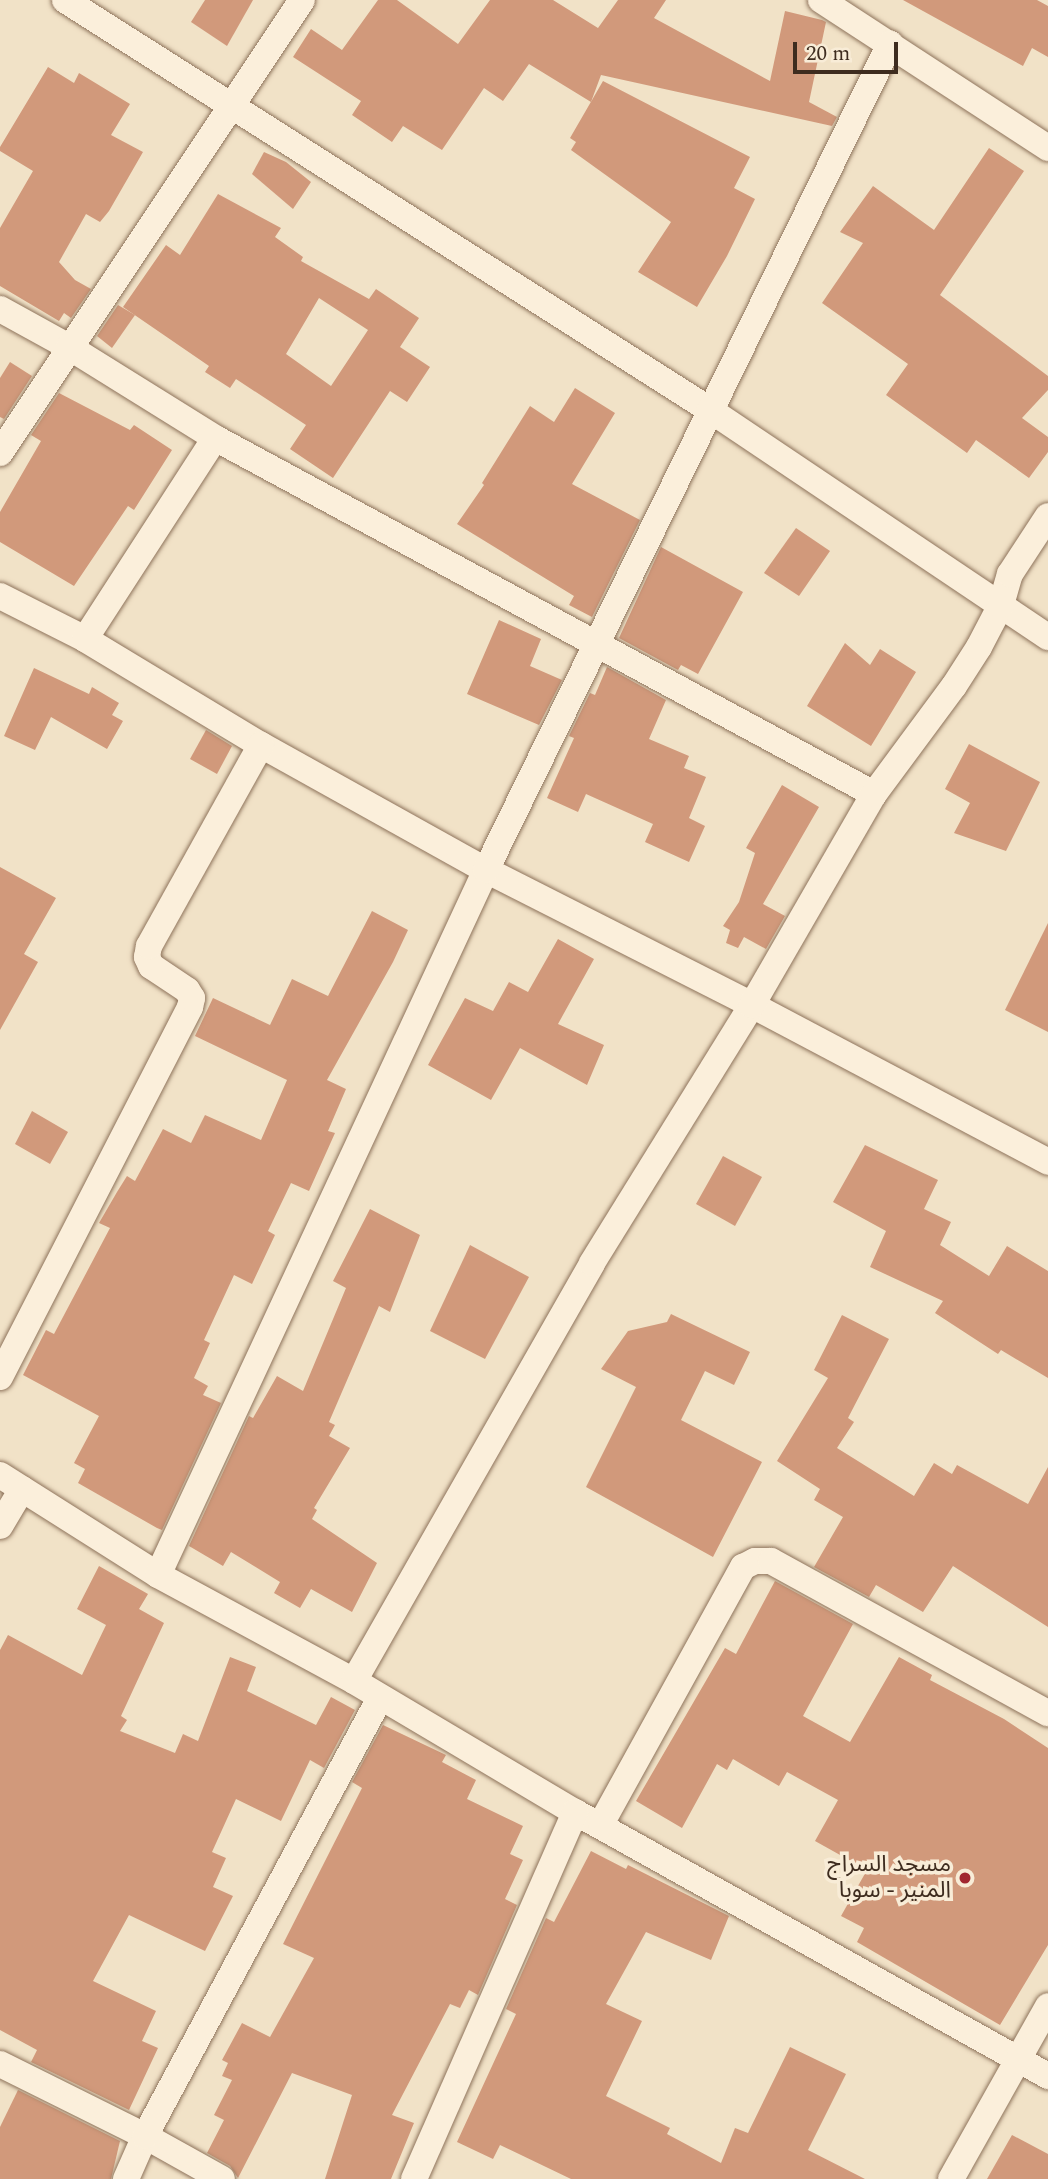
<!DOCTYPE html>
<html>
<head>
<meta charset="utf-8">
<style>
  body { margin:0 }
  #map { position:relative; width:1048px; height:2179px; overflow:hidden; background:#f1e2c7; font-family:Spectral,"Noto Sans Arabic",serif }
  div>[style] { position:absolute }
  .building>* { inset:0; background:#d1997b }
  .roads { filter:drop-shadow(0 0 2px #8e735b) drop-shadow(0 0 2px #8e735b) }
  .minor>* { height:26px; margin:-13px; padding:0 13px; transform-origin:13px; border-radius:13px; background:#fbefdb }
  .dots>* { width:19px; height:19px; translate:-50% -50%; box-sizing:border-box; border:4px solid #f8ecd7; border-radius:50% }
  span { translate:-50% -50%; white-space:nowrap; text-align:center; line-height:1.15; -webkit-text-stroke:7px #f8ecd7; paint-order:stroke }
  .poi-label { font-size:23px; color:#3e2c1f }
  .right { translate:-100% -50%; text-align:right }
  .scale { position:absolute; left:793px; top:42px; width:105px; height:32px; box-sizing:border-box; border:4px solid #3e2c1f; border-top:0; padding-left:9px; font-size:21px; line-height:24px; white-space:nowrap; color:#3e2c1f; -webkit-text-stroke:5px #f8ecd7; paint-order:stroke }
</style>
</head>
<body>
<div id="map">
  <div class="building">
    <div style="clip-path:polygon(205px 0,253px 0,227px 46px,191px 22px)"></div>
    <div style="clip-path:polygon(378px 0,397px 0,458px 44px,490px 0,553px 0,598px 28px,618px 0,666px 0,654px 18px,770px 81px,785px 11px,822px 20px,826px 22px,809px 102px,837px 117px,832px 126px,601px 75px,591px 102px,529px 64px,503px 101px,484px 88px,442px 150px,403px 126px,392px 142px,352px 115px,361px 101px,293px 57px,311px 29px,342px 50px)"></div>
    <div style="clip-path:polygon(903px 0,1037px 0,1048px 6px,1048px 57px,1032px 48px,1023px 66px)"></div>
    <div style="clip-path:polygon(48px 67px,74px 83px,79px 73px,130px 104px,111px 135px,143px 152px,109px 211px,100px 222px,86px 214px,59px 262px,75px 280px,91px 289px,71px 318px,64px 313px,59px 321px,0 286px,0 228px,33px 171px,0 151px,0 147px)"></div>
    <div style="clip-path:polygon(603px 81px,750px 157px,734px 188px,755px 199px,727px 256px,697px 307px,638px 272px,671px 222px,571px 150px,576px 142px,570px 138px)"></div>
    <div style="clip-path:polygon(989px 148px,1024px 171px,940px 295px,1048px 376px,1048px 390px,1022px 418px,1048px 437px,1048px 452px,1029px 478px,976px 440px,967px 453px,886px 395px,908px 364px,822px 303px,863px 243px,840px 232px,873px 186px,934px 230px)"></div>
    <div style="clip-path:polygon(264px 152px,286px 162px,311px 182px,293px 209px,252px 174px)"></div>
    <div style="clip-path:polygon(evenodd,218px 194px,281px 228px,275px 237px,303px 257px,301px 261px,369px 299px,376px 289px,419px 318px,400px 347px,430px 367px,407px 402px,390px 391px,333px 478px,290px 449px,306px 425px,236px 379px,230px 388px,205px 372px,209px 366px,123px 307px,166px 245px,180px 255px,218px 194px,319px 298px,368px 330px,331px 386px,286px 354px,319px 298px)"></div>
    <div style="clip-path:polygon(118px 305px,135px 315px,112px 348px,97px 336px)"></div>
    <div style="clip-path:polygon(10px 362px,32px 376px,4px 419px,0 417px,0 378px)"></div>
    <div style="clip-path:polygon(575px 388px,615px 413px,572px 484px,640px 520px,592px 617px,569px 605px,574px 596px,457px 524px,484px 485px,482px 483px,530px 406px,554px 422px)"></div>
    <div style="clip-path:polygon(59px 393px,130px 430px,134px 425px,172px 450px,134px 510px,128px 506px,74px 586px,0 542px,0 512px,41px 441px,31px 435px)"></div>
    <div style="clip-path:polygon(796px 528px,830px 551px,799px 596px,764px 573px)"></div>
    <div style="clip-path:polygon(661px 547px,743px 592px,698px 674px,681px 665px,678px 670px,619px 638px)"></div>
    <div style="clip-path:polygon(499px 620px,541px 639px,530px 666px,562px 680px,539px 725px,467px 694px)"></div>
    <div style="clip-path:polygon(845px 643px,870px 665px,880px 649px,916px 672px,871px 746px,807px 706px)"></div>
    <div style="clip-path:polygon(607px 667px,666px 700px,649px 739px,689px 756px,684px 768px,706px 777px,689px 818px,705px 826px,689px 862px,645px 842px,653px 824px,586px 794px,578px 812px,547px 798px,574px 738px,569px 736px,590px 693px,595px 695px)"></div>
    <div style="clip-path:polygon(34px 668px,89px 694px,92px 687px,119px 703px,112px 715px,123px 721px,107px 749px,51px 717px,35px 750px,4px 736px)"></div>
    <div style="clip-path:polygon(206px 730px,232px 746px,217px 774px,190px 759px)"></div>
    <div style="clip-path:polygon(969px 744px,1040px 782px,1006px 851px,954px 833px,970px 803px,945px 789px)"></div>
    <div style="clip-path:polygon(782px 785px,819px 807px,763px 904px,785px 916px,766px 949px,744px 937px,738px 948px,726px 943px,730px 930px,723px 926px,739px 902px,755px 853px,746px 848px)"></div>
    <div style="clip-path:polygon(0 867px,56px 898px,24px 954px,38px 962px,0 1030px)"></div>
    <div style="clip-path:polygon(372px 911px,408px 930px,393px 962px,327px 1080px,346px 1089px,328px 1131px,335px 1133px,309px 1191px,291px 1183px,268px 1231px,275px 1235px,252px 1284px,234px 1275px,204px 1340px,210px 1343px,194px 1378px,208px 1386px,203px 1395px,221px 1403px,162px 1530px,157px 1528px,78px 1483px,85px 1469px,74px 1463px,99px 1416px,23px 1375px,46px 1330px,54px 1334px,110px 1228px,99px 1223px,117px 1192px,127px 1176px,135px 1181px,163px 1129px,191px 1143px,205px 1115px,261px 1140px,287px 1080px,195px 1036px,213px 998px,270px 1025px,292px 979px,328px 996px)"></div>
    <div style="clip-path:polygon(1048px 923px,1048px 1032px,1005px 1010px)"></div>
    <div style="clip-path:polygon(558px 939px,594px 959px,558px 1024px,604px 1045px,587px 1085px,520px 1048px,491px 1100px,428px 1065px,465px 998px,493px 1011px,509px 982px,528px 992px)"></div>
    <div style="clip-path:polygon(32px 1111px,68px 1132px,50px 1164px,15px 1144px)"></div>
    <div style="clip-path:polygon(865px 1145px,938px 1180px,924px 1209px,951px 1222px,940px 1245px,989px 1276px,1007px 1246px,1048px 1271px,1048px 1378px,1001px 1350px,998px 1354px,935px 1313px,943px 1301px,870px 1267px,886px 1231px,833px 1202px)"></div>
    <div style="clip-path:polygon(723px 1156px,762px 1177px,735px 1226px,696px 1204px)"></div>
    <div style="clip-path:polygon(370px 1209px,420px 1235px,390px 1312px,379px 1306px,329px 1422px,335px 1425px,329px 1436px,350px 1448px,314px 1508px,317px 1510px,312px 1519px,377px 1563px,352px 1612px,311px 1589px,300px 1608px,274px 1593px,280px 1582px,231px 1552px,223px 1566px,189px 1546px,249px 1416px,253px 1418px,277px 1376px,303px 1391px,346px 1288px,333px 1281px)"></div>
    <div style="clip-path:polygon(470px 1245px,529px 1277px,485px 1359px,430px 1331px)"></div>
    <div style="clip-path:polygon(671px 1314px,750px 1352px,734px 1385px,705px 1371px,681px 1420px,762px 1462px,713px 1557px,586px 1487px,636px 1387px,601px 1369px,628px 1331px,667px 1322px)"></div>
    <div style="clip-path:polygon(842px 1315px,889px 1339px,848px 1418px,854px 1422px,837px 1448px,914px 1496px,934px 1463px,952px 1474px,957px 1465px,1028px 1504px,1048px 1467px,1048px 1627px,953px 1566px,923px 1612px,876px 1585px,869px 1597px,814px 1567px,843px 1517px,814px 1500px,820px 1489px,777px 1461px,828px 1378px,814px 1370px)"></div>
    <div style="clip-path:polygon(99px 1566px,148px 1594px,139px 1609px,164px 1623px,121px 1716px,127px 1720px,120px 1731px,175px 1753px,183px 1734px,198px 1741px,230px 1657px,256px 1667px,247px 1691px,316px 1725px,331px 1697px,355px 1710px,324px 1768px,310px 1760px,281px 1821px,236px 1799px,212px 1852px,226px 1858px,213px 1887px,233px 1896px,205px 1951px,129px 1915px,93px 1981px,156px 2011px,142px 2041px,158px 2048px,129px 2110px,31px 2062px,37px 2050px,0 2030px,0 1650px,8px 1635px,82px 1675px,106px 1625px,77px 1609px)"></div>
    <div style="clip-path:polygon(775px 1581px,853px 1624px,803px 1716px,850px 1742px,899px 1657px,932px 1675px,930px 1680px,1004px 1719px,1048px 1748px,1048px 1945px,1000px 2025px,857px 1942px,864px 1928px,841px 1916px,867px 1870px,815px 1841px,838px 1800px,787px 1772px,779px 1786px,733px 1759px,727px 1770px,717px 1764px,682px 1828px,636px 1801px,725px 1648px,736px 1654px)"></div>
    <div style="clip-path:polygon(383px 1725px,446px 1755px,442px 1762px,476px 1780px,467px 1799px,523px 1826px,510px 1854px,523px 1860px,505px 1899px,517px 1905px,478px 1995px,469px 1990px,460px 2008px,450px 2004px,392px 2115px,414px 2123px,391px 2179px,325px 2179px,352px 2095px,292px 2073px,238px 2178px,230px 2166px,207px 2153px,224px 2120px,214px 2115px,232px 2080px,222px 2076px,228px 2063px,222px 2060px,242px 2023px,270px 2037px,314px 1958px,283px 1944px,362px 1788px,352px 1782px)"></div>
    <div style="clip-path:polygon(591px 1851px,626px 1869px,628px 1865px,729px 1916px,711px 1960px,646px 1932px,606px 2004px,642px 2021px,606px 2096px,670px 2128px,667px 2134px,721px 2163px,735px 2128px,748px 2133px,790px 2047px,846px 2074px,808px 2150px,865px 2179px,571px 2179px,500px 2145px,493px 2159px,457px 2142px,516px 2014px,506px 2009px,546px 1918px,554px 1922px)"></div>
    <div style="clip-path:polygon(18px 2090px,120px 2141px,111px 2179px,0 2179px,0 2127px)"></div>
    <div style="clip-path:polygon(1012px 2135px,1048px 2154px,1048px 2179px,987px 2179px)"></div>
  </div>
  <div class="roads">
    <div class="minor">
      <div style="left:65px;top:0;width:764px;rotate:32.44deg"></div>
      <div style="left:710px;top:410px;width:407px;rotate:33.9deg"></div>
      <div style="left:821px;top:0;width:271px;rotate:33.1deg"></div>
      <div style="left:0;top:309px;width:79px;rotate:28.8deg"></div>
      <div style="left:69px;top:347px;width:172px;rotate:31.9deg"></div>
      <div style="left:215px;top:438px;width:749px;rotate:28.38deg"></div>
      <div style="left:0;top:453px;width:544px;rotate:-56.31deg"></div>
      <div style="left:0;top:596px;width:95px;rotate:26.8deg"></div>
      <div style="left:85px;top:639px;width:205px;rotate:31.1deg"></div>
      <div style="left:261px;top:745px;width:257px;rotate:29.1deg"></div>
      <div style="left:486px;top:870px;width:298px;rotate:26.9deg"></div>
      <div style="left:752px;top:1005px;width:335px;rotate:27.9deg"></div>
      <div style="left:85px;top:639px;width:239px;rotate:-57.1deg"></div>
      <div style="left:0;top:1377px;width:416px;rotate:-62.8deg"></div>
      <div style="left:190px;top:1007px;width:9px;rotate:-77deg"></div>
      <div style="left:192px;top:998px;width:9px;rotate:-122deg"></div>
      <div style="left:187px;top:990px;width:43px;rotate:-146.3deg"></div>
      <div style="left:151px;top:966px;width:10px;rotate:-114deg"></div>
      <div style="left:147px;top:957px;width:11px;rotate:-80deg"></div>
      <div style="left:149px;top:946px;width:230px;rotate:-60.9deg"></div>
      <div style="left:0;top:1475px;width:187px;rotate:32.3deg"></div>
      <div style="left:158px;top:1575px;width:223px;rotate:28.4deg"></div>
      <div style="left:354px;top:1681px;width:257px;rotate:30.7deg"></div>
      <div style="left:575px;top:1812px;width:542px;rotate:29.17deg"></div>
      <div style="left:0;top:1526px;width:43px;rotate:-59.3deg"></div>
      <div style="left:158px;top:1575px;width:778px;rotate:-65.05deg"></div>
      <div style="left:486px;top:870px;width:920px;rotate:-63.94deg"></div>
      <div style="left:354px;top:1681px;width:481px;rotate:-60.3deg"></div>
      <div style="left:592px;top:1263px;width:304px;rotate:-58.2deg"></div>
      <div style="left:752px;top:1005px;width:244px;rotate:-60deg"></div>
      <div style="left:874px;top:794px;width:134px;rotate:-53.5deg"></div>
      <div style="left:954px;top:686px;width:46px;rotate:-57.3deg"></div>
      <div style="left:979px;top:647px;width:47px;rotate:-62.4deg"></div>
      <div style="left:1001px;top:605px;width:32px;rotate:-74deg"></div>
      <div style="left:1010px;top:574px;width:69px;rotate:-56.8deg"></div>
      <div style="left:601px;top:1824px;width:294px;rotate:-61.1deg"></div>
      <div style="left:743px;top:1567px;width:13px;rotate:-27deg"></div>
      <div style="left:755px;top:1561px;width:16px"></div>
      <div style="left:771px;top:1561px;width:316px;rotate:28.8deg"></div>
      <div style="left:0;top:2064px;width:162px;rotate:26.4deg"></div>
      <div style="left:145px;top:2136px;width:88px;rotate:29.2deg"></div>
      <div style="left:126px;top:2179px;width:47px;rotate:-66.2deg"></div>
      <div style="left:145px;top:2136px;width:498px;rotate:-61.8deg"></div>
      <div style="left:414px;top:2179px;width:401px;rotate:-66.3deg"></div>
      <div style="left:951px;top:2179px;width:198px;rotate:-60.7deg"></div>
    </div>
  </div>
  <div class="dots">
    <div style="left:965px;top:1878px;background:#a12730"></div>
  </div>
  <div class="poi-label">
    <span class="right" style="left:951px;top:1878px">مسجد السراج<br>المنير - سوبا</span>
  </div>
  <div class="scale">20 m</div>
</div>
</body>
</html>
